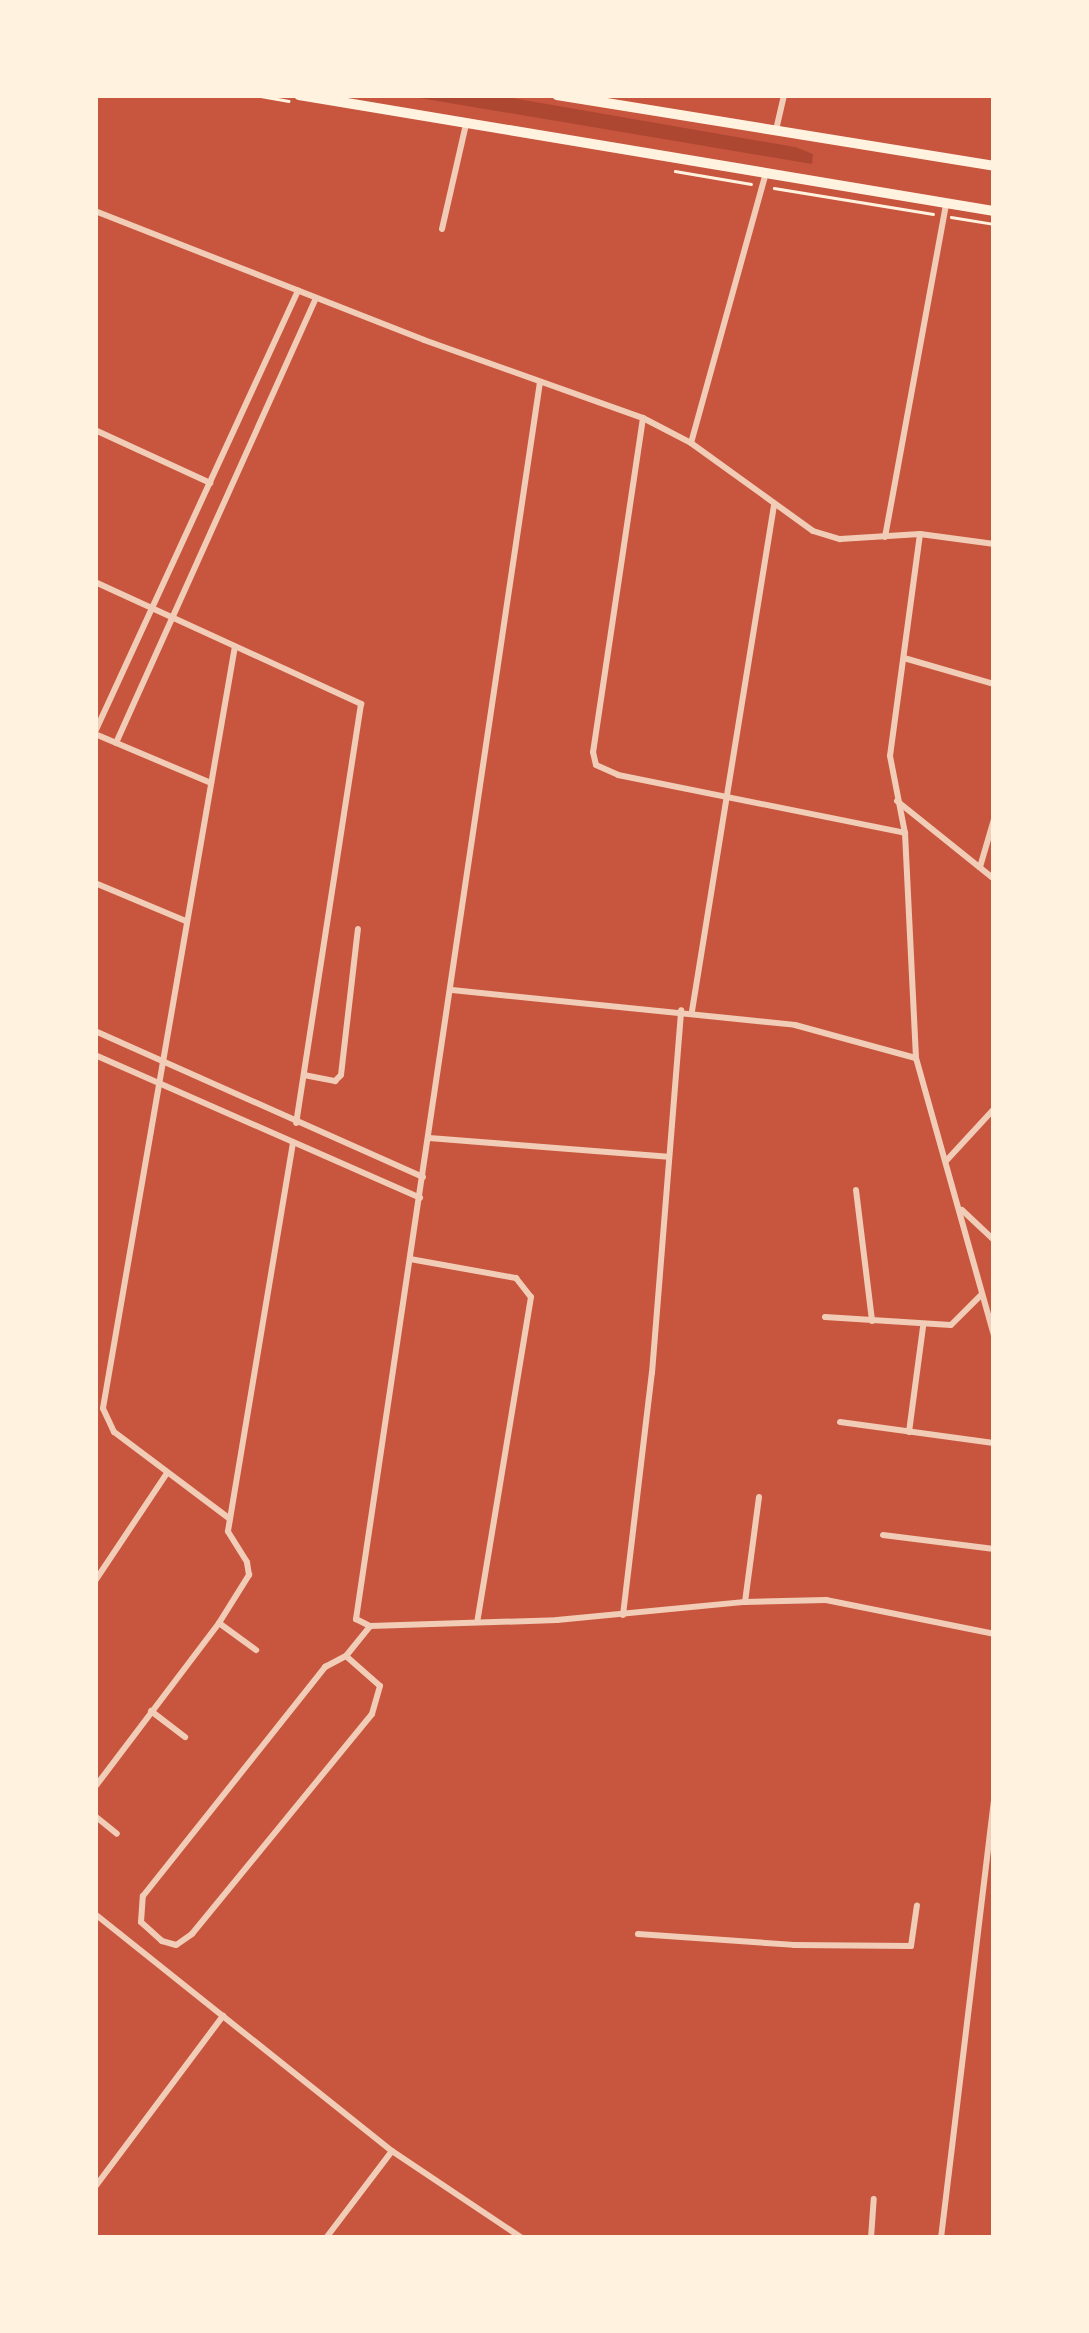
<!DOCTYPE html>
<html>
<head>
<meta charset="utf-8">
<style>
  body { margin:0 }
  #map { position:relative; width:1089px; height:2333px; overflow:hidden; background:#c8553d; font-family:Arial,sans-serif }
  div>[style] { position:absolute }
  .green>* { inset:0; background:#ae4732 }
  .path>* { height:2.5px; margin:-1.25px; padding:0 1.25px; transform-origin:1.25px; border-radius:1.25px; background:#fff3e0 }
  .minor>* { height:6px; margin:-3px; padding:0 3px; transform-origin:3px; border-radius:3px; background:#f1ccb7 }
  .primary>* { height:10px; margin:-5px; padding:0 5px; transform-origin:5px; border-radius:5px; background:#fff3e0 }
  span { translate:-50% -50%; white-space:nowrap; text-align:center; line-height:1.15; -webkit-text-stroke:10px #fff3e0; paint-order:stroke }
  .frame { position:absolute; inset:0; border:98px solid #fff3e0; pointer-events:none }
</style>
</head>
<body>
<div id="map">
  <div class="green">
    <div style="clip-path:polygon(402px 95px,495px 95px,795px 147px,813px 154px,812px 164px)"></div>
  </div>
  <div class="path">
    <div style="left:255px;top:95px;width:34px;rotate:10deg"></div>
    <div style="left:675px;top:171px;width:77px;rotate:9.7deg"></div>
    <div style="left:774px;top:188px;width:161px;rotate:9.3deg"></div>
    <div style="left:951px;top:217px;width:44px;rotate:9.2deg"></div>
  </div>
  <div class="minor">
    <div style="left:776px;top:130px;width:36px;rotate:-77deg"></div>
    <div style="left:95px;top:211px;width:353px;rotate:21.4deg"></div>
    <div style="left:424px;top:340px;width:232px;rotate:19.6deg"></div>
    <div style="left:643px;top:418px;width:54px;rotate:27.5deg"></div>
    <div style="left:691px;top:443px;width:150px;rotate:35.8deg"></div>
    <div style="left:813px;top:531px;width:28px;rotate:17deg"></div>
    <div style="left:840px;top:539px;width:80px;rotate:-3.6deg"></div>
    <div style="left:920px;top:534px;width:75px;rotate:7.7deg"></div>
    <div style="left:442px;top:229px;width:108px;rotate:-77.1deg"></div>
    <div style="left:540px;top:382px;width:1251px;rotate:98.46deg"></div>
    <div style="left:356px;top:1619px;width:16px;rotate:27deg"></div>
    <div style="left:370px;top:1626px;width:187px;rotate:-1.8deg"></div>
    <div style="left:557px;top:1620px;width:189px;rotate:-5.5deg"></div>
    <div style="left:745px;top:1602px;width:81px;rotate:-1.4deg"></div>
    <div style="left:826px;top:1600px;width:171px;rotate:11.4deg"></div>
    <div style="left:643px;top:418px;width:338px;rotate:98.5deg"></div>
    <div style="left:593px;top:752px;width:13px;rotate:77deg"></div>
    <div style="left:596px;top:765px;width:24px;rotate:24deg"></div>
    <div style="left:618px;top:775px;width:293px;rotate:11.4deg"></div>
    <div style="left:95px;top:430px;width:127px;rotate:24.7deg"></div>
    <div style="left:691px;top:443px;width:277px;rotate:-74.5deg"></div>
    <div style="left:920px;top:534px;width:224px;rotate:97.7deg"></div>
    <div style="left:890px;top:756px;width:78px;rotate:79deg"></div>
    <div style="left:905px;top:833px;width:225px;rotate:87.2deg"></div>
    <div style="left:916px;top:1058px;width:289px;rotate:74.3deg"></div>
    <div style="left:885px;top:537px;width:339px;rotate:-79.6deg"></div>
    <div style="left:95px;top:582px;width:293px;rotate:24.6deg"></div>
    <div style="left:361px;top:704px;width:424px;rotate:98.8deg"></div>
    <div style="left:904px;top:658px;width:94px;rotate:16.1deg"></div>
    <div style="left:95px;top:732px;width:486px;rotate:-65.3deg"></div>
    <div style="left:95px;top:734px;width:126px;rotate:22.9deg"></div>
    <div style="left:116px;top:743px;width:488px;rotate:-65.8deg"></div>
    <div style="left:897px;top:801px;width:124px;rotate:38.8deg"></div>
    <div style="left:980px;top:867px;width:50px;rotate:-73.7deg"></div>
    <div style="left:95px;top:883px;width:99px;rotate:22.7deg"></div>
    <div style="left:452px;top:990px;width:345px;rotate:5.8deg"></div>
    <div style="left:795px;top:1025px;width:125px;rotate:15.3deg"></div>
    <div style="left:692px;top:1011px;width:513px;rotate:-80.79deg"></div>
    <div style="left:95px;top:1031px;width:359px;rotate:24deg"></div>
    <div style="left:95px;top:1055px;width:355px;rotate:23.7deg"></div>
    <div style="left:304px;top:1075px;width:32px;rotate:11deg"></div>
    <div style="left:335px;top:1081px;width:8px;rotate:-45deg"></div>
    <div style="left:341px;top:1075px;width:147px;rotate:-83.4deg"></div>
    <div style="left:429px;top:1138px;width:240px;rotate:4.5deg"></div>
    <div style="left:946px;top:1161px;width:71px;rotate:-47.3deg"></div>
    <div style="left:856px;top:1190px;width:132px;rotate:83deg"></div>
    <div style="left:962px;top:1210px;width:44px;rotate:43.2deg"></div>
    <div style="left:410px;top:1259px;width:108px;rotate:10.2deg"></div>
    <div style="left:516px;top:1278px;width:24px;rotate:52deg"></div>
    <div style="left:531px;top:1297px;width:329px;rotate:99.4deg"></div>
    <div style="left:825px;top:1317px;width:126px;rotate:3.6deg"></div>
    <div style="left:951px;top:1325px;width:42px;rotate:-45deg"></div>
    <div style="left:840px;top:1422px;width:155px;rotate:7.8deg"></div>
    <div style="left:909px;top:1432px;width:106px;rotate:-82.4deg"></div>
    <div style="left:230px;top:1519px;width:145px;rotate:-143.1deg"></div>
    <div style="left:114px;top:1432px;width:26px;rotate:-115deg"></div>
    <div style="left:103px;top:1408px;width:773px;rotate:-80.17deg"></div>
    <div style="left:883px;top:1535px;width:112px;rotate:7.2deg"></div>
    <div style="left:95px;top:1581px;width:130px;rotate:-56.3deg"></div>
    <div style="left:745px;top:1602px;width:106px;rotate:-82.4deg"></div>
    <div style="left:623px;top:1615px;width:244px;rotate:-83.2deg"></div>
    <div style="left:652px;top:1373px;width:364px;rotate:-85.4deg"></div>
    <div style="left:219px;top:1623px;width:46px;rotate:36.1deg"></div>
    <div style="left:346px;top:1656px;width:45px;rotate:41.4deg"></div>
    <div style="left:380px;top:1686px;width:29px;rotate:106deg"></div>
    <div style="left:372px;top:1714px;width:284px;rotate:129.3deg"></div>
    <div style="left:192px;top:1934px;width:19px;rotate:145deg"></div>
    <div style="left:176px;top:1945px;width:15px;rotate:-164deg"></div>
    <div style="left:162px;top:1941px;width:28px;rotate:-138deg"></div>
    <div style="left:141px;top:1922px;width:26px;rotate:-86deg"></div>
    <div style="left:143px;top:1896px;width:293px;rotate:-51.5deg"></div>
    <div style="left:325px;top:1667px;width:24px;rotate:-28deg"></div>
    <div style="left:346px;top:1656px;width:38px;rotate:-51deg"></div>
    <div style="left:151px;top:1711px;width:43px;rotate:37.4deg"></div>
    <div style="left:95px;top:1787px;width:206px;rotate:-52.9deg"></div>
    <div style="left:219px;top:1623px;width:57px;rotate:-58deg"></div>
    <div style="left:249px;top:1575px;width:13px;rotate:-99deg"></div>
    <div style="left:247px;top:1562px;width:36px;rotate:-122deg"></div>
    <div style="left:228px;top:1531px;width:393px;rotate:-80.5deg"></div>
    <div style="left:95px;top:1816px;width:28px;rotate:39deg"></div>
    <div style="left:95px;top:1914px;width:380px;rotate:38.6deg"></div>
    <div style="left:392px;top:2151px;width:156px;rotate:33.8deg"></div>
    <div style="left:638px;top:1934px;width:156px;rotate:4deg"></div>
    <div style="left:794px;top:1945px;width:117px;rotate:0.5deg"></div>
    <div style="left:911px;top:1946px;width:41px;rotate:-81.7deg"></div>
    <div style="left:95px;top:2187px;width:214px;rotate:-53.2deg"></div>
    <div style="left:326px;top:2238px;width:109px;rotate:-52.8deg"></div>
    <div style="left:871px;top:2238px;width:39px;rotate:-86deg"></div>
    <div style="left:941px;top:2238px;width:439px;rotate:-83.1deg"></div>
  </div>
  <div class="primary">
    <div style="left:299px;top:95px;width:705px;rotate:9.48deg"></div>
    <div style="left:557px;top:95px;width:443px;rotate:9.2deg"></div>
  </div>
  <div class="frame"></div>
</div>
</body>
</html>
